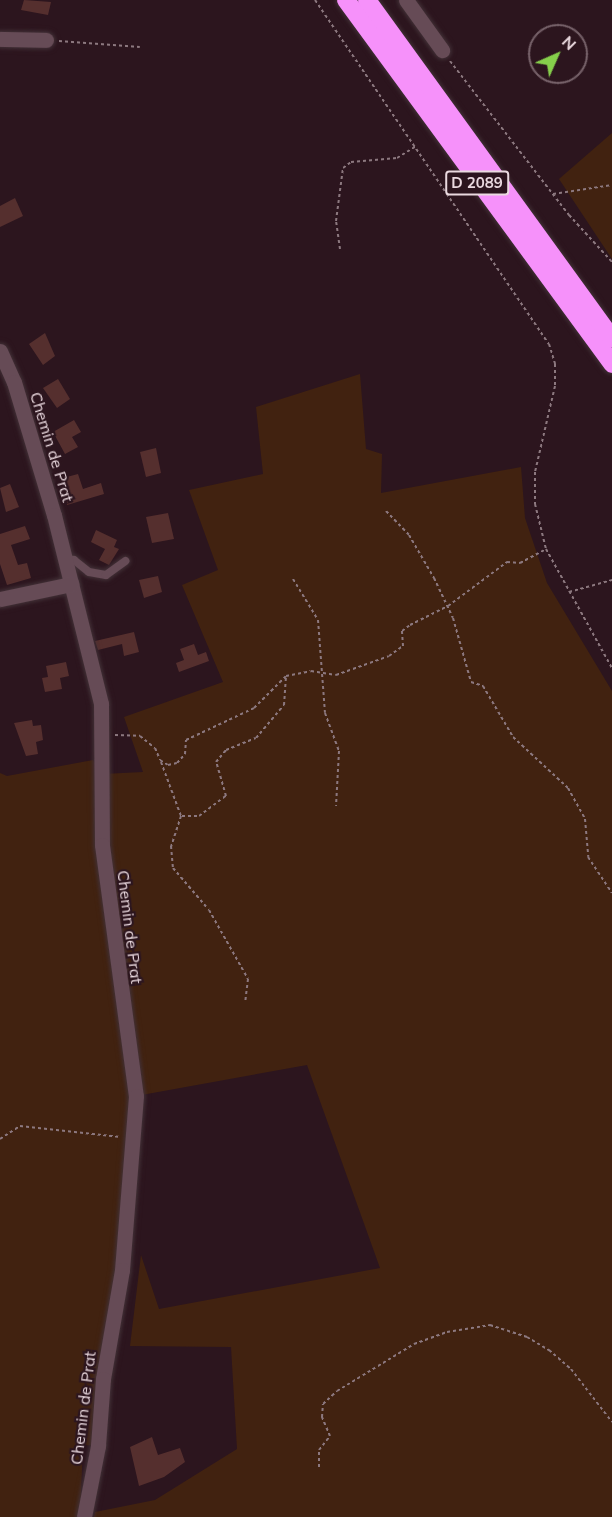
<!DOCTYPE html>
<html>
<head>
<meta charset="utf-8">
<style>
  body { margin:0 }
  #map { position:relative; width:612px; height:1517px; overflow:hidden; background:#2c151e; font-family:Mulish,sans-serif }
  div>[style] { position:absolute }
  .green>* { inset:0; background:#412210 }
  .building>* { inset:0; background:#552f2e }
  .path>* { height:2px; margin-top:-1px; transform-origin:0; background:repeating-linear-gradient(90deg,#8c787f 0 3px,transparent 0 6px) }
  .roads { filter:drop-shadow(0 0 2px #423137) drop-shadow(0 0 2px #423137) }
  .lane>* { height:8px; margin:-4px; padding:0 4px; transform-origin:4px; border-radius:4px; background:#664b56 }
  .street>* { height:15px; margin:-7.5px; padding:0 7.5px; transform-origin:7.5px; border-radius:7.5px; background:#664b56 }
  .highway>* { height:18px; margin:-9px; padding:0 9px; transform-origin:9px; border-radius:9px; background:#f691fa }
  span { translate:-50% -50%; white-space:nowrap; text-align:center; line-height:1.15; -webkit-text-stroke:4.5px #2c151e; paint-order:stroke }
  .shield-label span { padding:2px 4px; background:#2c151e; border:2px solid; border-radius:4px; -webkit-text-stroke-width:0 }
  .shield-label { font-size:15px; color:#ead9df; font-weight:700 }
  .street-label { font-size:16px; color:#ead9df }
  .north { position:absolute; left:528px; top:24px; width:60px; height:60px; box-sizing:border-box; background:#2c151e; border:2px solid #78636b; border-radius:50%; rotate:45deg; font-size:16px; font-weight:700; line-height:24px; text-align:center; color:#ead9df }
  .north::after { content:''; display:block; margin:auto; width:21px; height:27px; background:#86cf4b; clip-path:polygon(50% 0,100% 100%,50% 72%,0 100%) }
</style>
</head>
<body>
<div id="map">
  <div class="green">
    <div style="clip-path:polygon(612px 133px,612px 259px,559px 179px)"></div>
    <div style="clip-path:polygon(360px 374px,366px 449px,382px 454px,381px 493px,521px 467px,525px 518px,547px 583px,612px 691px,612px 1517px,94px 1517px,95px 1512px,155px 1500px,237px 1449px,231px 1347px,130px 1346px,141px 1255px,159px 1309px,380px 1268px,307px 1065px,136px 1096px,98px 1446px,83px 1445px,80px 1517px,0 1517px,0 773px,7px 776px,93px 760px,103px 774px,143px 772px,124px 717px,223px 682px,182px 585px,218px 570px,189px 490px,263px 474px,256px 407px)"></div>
  </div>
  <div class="building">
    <div style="clip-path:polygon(24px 0,51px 2px,48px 15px,21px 10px)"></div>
    <div style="clip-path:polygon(15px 198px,23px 216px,0 227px,0 206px)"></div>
    <div style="clip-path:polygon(45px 333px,55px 356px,43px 365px,29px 344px)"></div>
    <div style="clip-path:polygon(58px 379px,70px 399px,57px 408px,43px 388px)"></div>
    <div style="clip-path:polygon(74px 420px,81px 432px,72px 437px,78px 447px,65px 454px,53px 432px)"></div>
    <div style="clip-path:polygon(156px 448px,161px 473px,146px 477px,140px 452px)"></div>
    <div style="clip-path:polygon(78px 474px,83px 489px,101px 483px,104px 494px,67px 505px,63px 478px)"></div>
    <div style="clip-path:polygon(10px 484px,19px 507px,6px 512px,0 488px)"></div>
    <div style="clip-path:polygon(168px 513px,174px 539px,152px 543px,146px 517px)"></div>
    <div style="clip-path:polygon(25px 526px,30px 539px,11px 545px,18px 565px,27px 563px,31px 578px,7px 585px,0 564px,0 534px)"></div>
    <div style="clip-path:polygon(96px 530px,117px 540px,114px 547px,119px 549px,109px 565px,99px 560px,105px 549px,91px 542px)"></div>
    <div style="clip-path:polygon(158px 576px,162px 592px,144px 598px,139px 580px)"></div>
    <div style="clip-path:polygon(134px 632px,139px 652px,124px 656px,122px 644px,98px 650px,95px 641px)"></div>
    <div style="clip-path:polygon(194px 644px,198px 655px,206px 652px,209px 661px,179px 672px,176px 663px,184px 660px,180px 649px)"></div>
    <div style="clip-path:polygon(66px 662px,69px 676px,60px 678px,62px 689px,45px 692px,42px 678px,48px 677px,46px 666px)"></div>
    <div style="clip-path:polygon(32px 720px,33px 726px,41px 725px,43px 740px,36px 742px,38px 754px,26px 756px,14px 723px)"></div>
    <div style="clip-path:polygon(152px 1437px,158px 1455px,180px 1448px,185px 1462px,164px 1477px,139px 1486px,130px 1447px)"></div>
  </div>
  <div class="path">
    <div style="left:315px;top:0;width:416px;rotate:55.8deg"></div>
    <div style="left:549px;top:344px;width:21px;rotate:73deg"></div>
    <div style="left:555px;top:364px;width:22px;rotate:90deg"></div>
    <div style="left:555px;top:386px;width:88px;rotate:103.1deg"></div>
    <div style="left:535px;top:472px;width:32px;rotate:90deg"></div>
    <div style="left:535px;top:504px;width:46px;rotate:76.3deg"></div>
    <div style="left:546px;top:549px;width:136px;rotate:61deg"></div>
    <div style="left:59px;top:41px;width:81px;rotate:4.2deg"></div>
    <div style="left:450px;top:61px;width:195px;rotate:52.3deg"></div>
    <div style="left:569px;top:215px;width:64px;rotate:47.5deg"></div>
    <div style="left:553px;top:194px;width:60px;rotate:-8.7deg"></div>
    <div style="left:340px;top:249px;width:28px;rotate:-98deg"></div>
    <div style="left:336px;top:221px;width:53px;rotate:-82.5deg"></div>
    <div style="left:343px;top:168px;width:10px;rotate:-37deg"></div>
    <div style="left:351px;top:162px;width:46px;rotate:-5deg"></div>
    <div style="left:397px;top:158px;width:22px;rotate:-32deg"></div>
    <div style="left:386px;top:511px;width:33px;rotate:46deg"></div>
    <div style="left:409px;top:535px;width:50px;rotate:59.8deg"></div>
    <div style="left:434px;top:578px;width:44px;rotate:64.6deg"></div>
    <div style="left:453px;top:618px;width:66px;rotate:74.3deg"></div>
    <div style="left:471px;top:682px;width:13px;rotate:18deg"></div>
    <div style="left:483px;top:686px;width:59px;rotate:59.5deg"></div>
    <div style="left:513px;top:737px;width:75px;rotate:42.8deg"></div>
    <div style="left:568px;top:788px;width:35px;rotate:61deg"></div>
    <div style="left:585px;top:819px;width:38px;rotate:85deg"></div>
    <div style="left:588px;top:857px;width:43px;rotate:56.3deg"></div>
    <div style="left:293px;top:579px;width:48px;rotate:58.6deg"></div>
    <div style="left:318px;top:620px;width:93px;rotate:85.7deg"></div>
    <div style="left:325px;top:713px;width:40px;rotate:69.8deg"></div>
    <div style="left:339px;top:751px;width:55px;rotate:93.1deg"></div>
    <div style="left:569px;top:592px;width:45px;rotate:-15.6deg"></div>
    <div style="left:115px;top:735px;width:25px;rotate:2deg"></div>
    <div style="left:140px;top:736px;width:19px;rotate:39deg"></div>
    <div style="left:155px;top:748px;width:13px;rotate:67deg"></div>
    <div style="left:160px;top:760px;width:9px;rotate:32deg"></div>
    <div style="left:168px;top:765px;width:9px;rotate:-13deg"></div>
    <div style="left:177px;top:763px;width:12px;rotate:-48deg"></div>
    <div style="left:185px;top:754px;width:14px;rotate:-86deg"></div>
    <div style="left:186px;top:740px;width:75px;rotate:-25.2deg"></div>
    <div style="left:254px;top:708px;width:45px;rotate:-45deg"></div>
    <div style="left:286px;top:676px;width:25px;rotate:-11deg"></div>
    <div style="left:311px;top:671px;width:25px;rotate:9deg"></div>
    <div style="left:336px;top:675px;width:56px;rotate:-19.7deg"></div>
    <div style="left:389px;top:656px;width:17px;rotate:-36deg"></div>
    <div style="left:403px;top:646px;width:15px;rotate:-94deg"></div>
    <div style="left:402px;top:631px;width:10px;rotate:-37deg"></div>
    <div style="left:410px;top:625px;width:42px;rotate:-26.6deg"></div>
    <div style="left:448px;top:606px;width:74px;rotate:-36.7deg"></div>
    <div style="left:507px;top:562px;width:13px;rotate:4deg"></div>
    <div style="left:520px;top:563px;width:30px;rotate:-28deg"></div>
    <div style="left:161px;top:762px;width:58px;rotate:69.7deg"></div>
    <div style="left:181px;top:816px;width:32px;rotate:108deg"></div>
    <div style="left:171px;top:846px;width:22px;rotate:85deg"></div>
    <div style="left:173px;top:868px;width:55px;rotate:49.4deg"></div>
    <div style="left:209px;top:910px;width:79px;rotate:60.5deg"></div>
    <div style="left:248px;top:979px;width:23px;rotate:97deg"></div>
    <div style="left:182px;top:816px;width:17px"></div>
    <div style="left:199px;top:816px;width:34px;rotate:-37deg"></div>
    <div style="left:226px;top:796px;width:35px;rotate:-106deg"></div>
    <div style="left:216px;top:762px;width:16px;rotate:-50deg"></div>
    <div style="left:226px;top:750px;width:32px;rotate:-22deg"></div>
    <div style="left:256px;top:738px;width:43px;rotate:-49.7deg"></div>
    <div style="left:284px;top:705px;width:29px;rotate:-86deg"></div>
    <div style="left:0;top:1139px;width:24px;rotate:-33deg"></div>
    <div style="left:20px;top:1126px;width:101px;rotate:6.3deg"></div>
    <div style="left:319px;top:1467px;width:17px;rotate:-90deg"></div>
    <div style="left:319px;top:1450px;width:18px;rotate:-52deg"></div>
    <div style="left:330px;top:1436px;width:21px;rotate:-113deg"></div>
    <div style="left:322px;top:1417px;width:13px;rotate:-86deg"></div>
    <div style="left:323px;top:1404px;width:19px;rotate:-43deg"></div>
    <div style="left:337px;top:1391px;width:90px;rotate:-31.4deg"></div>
    <div style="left:414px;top:1344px;width:35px;rotate:-20deg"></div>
    <div style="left:447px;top:1332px;width:44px;rotate:-9.2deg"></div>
    <div style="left:490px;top:1325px;width:39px;rotate:18deg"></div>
    <div style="left:527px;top:1337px;width:26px;rotate:31deg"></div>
    <div style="left:549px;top:1350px;width:29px;rotate:41deg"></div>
    <div style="left:571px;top:1369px;width:67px;rotate:52.3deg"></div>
  </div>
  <div class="roads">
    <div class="lane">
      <div style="left:65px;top:559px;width:9px;rotate:6deg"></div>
      <div style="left:74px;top:560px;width:19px;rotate:39deg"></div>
      <div style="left:89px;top:572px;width:17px;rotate:10deg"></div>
      <div style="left:106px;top:575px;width:24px;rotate:-36deg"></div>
    </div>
    <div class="street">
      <div style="left:406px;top:0;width:62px;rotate:54.2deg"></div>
      <div style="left:0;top:39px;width:46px;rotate:1.2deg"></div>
      <div style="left:0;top:351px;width:34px;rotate:66deg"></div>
      <div style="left:14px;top:382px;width:139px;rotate:73.3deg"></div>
      <div style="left:54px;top:515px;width:195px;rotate:76deg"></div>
      <div style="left:101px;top:704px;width:141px;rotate:89.6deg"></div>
      <div style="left:102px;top:845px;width:253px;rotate:82.3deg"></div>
      <div style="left:136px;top:1096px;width:175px;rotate:94.6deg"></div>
      <div style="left:122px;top:1270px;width:111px;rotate:99.9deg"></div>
      <div style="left:103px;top:1379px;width:67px;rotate:94.3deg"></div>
      <div style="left:98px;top:1446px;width:72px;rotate:101.2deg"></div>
      <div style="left:0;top:599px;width:73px;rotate:-11.9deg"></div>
    </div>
    <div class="highway">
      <div style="left:346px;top:0;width:451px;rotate:53.8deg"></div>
      <div style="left:367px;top:0;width:418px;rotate:54.1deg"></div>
    </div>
  </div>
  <div class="shield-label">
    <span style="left:477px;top:183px">D 2089</span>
  </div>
  <div class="street-label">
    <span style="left:52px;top:447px;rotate:73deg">Chemin de Prat</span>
    <span style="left:130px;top:927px;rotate:83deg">Chemin de Prat</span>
    <span style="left:83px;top:1408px;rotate:-83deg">Chemin de Prat</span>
  </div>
  <div class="north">N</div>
</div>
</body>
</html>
